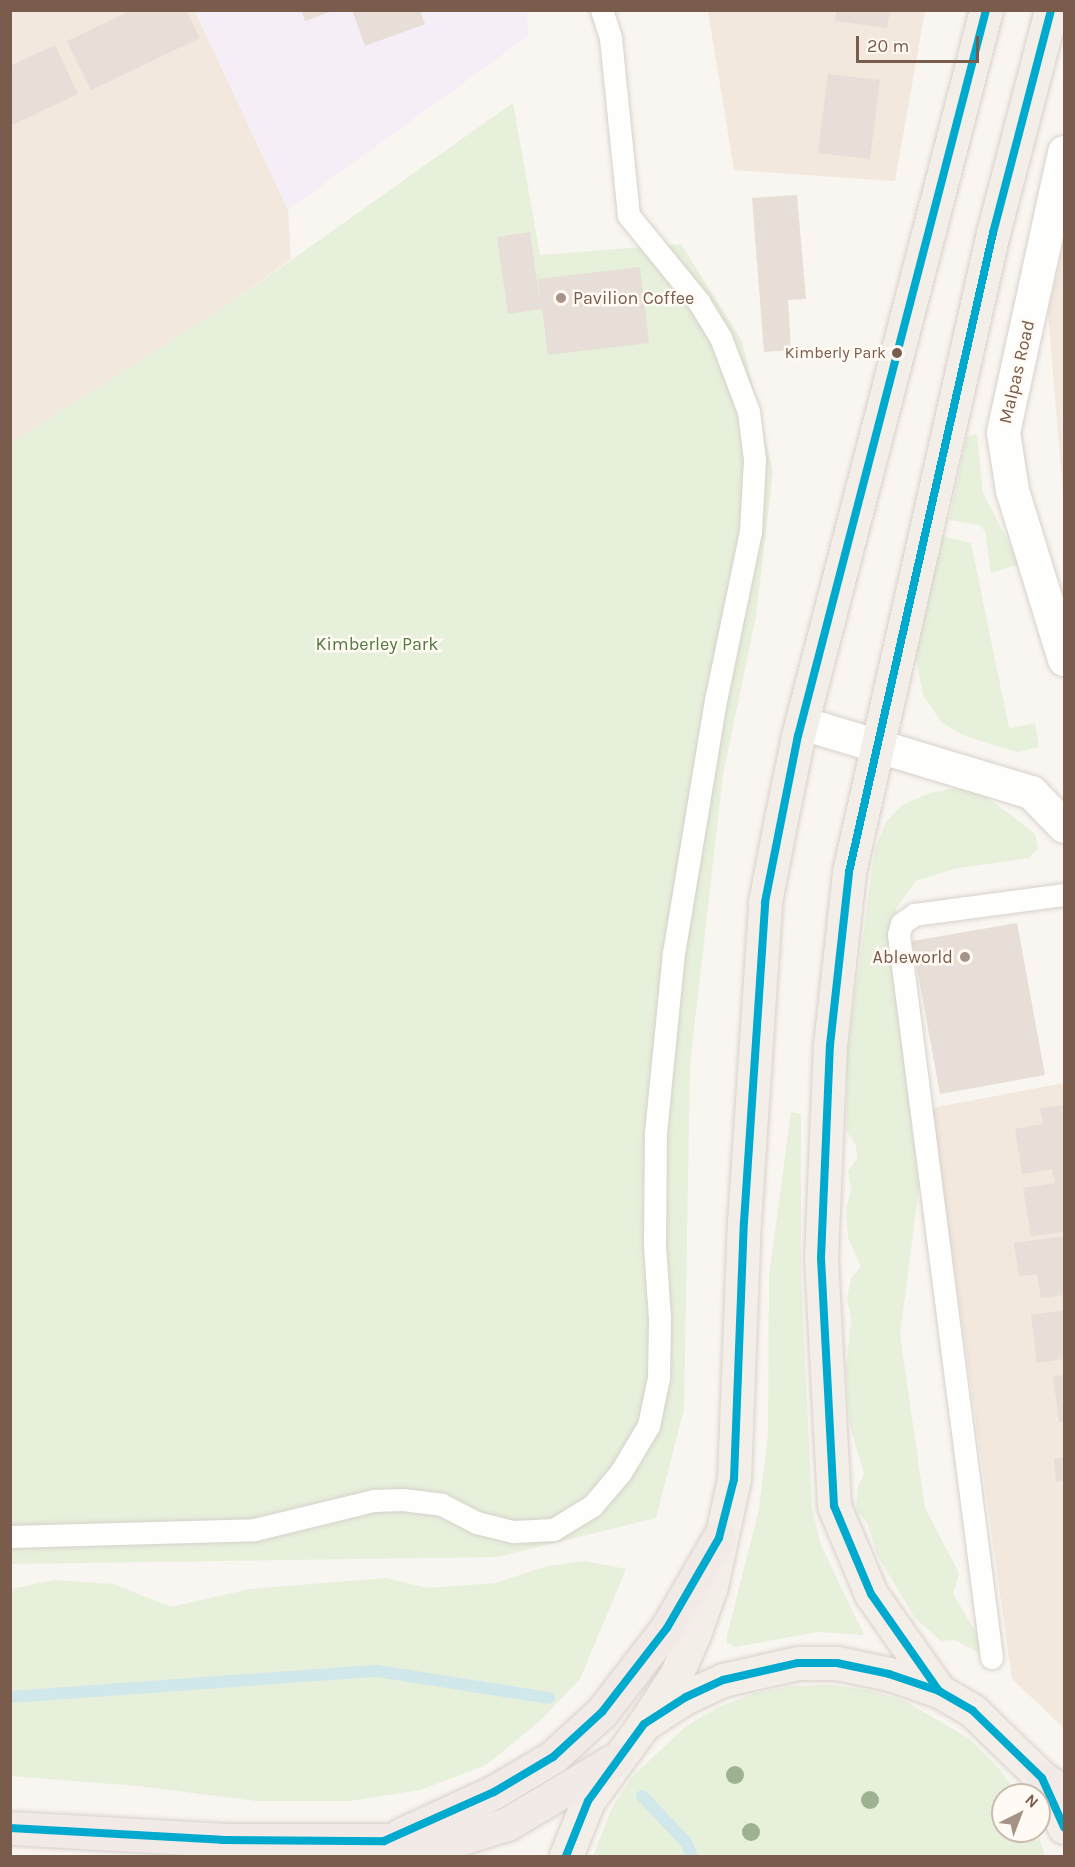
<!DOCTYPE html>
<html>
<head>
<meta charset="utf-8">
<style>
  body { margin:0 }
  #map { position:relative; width:1075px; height:1867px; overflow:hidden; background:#f9f5f0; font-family:Karla,sans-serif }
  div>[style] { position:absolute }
  .residential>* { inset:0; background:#f2e8de }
  .education>* { inset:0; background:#f6eef6 }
  .green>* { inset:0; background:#e7f0db }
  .stream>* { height:12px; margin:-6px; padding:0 6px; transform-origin:6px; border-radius:6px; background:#d0e8ea }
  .building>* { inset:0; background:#e6ded7 }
  .roads { filter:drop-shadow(0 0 2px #d7d1cb) drop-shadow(0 0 2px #d7d1cb) }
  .lane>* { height:22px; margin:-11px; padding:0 11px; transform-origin:11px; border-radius:11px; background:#fefefd }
  .street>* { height:33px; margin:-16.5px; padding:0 16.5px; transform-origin:16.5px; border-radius:16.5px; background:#fefefd }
  .primary>* { height:33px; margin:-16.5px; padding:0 16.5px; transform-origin:16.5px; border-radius:16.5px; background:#f3eee8 }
  .highway>* { height:33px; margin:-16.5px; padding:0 16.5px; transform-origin:16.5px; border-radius:16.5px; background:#f2eae7 }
  .bus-1>* { height:8px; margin:-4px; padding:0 4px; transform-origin:4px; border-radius:4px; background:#00a9ce }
  .trees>* { width:18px; height:18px; margin:-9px; border-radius:50%; background:#9eb190 }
  .dots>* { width:16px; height:16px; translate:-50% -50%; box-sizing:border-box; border:3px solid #fffaf3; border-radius:50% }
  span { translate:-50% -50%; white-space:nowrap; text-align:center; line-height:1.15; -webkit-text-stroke:5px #fffaf3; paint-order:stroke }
  .bus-label { font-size:16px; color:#7a5c4d }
  .right { translate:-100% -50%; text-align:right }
  .poi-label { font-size:18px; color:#7a5c4d }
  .left { translate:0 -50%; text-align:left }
  .street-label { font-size:18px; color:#7a5c4d }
  .park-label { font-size:18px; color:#537a41 }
  .frame { position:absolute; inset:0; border:12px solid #7a5c4d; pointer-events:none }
  .north { position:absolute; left:991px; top:1783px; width:60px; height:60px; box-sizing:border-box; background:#fffaf3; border:2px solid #cabbb1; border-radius:50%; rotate:42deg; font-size:16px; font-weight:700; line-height:24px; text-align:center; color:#7a5c4d }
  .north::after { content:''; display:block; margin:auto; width:21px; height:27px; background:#a69286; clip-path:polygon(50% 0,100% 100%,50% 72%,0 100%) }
  .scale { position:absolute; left:856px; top:36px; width:123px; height:27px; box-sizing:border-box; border:3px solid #7a5c4d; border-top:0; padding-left:8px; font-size:18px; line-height:21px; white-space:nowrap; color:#7a5c4d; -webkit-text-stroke:4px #fffaf3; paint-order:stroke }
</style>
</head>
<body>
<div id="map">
  <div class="residential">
    <div style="clip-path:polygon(11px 11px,195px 11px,288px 210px,291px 259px,232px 302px,11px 443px)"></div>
    <div style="clip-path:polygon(708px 11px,925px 11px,895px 181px,734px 170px)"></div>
    <div style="clip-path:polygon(1064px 243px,1064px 507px,1048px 312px)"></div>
    <div style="clip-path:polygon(1064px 1083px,1064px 1728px,1012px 1679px,932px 1108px)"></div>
  </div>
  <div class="education">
    <div style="clip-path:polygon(195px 11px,527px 11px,528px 36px,288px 210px)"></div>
  </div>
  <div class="green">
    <div style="clip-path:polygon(513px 103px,540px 255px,681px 244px,742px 341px,773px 471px,756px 616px,723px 775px,690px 1065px,684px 1409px,656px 1518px,497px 1557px,11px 1564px,11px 443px,232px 302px)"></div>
    <div style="clip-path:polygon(977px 434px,983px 493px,1020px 564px,991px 573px,985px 531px,979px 525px,949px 520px,967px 437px)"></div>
    <div style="clip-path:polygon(942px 536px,971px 543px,1009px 728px,1035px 723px,1039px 747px,1017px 752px,965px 736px,942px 723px,923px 695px,916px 658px)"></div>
    <div style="clip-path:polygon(955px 788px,978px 792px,1011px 815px,1035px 834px,1038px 848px,1029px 858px,953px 869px,916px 881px,897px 907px,889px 935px,919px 1187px,900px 1335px,925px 1508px,959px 1573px,953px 1594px,985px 1647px,981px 1654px,955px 1640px,941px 1641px,915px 1618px,877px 1555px,868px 1524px,856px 1509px,858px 1487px,864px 1474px,850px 1426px,846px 1372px,851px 1319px,847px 1298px,851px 1278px,861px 1267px,848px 1238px,846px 1208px,851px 1191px,848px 1171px,857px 1159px,856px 1145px,847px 1132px,847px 1054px,875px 849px,886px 822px,902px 805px,930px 793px)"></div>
    <div style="clip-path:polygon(791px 1112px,801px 1114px,801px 1273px,812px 1508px,821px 1545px,864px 1635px,817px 1632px,735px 1647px,727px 1643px,727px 1636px,759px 1509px,768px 1434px,769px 1276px)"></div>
    <div style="clip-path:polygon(584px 1561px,626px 1569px,580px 1679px,540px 1721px,486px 1765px,420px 1790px,350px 1801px,256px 1801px,138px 1786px,11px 1776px,11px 1589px,54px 1580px,113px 1584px,171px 1607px,250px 1589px,385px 1578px,428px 1588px,495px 1583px,548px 1566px)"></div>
    <div style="clip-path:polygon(830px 1685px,868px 1690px,905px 1701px,970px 1739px,997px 1766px,1018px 1795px,1003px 1795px,1003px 1831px,1037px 1831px,1045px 1856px,593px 1856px,611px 1810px,631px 1778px,686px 1726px,719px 1707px,755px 1693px,792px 1686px)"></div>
  </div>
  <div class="stream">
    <div style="left:10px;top:1697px;width:368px;rotate:-4.1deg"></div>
    <div style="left:377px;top:1671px;width:174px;rotate:8.9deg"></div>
    <div style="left:642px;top:1796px;width:64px;rotate:46.3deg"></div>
    <div style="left:686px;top:1842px;width:15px;rotate:67deg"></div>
  </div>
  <div class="building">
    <div style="clip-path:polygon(132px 10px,186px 10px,200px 38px,91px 90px,67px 41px)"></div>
    <div style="clip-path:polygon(301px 10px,332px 10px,332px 11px,305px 21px)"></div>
    <div style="clip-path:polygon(352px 10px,420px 10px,425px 24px,365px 46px)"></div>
    <div style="clip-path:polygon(837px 10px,890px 10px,887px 28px,835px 21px)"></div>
    <div style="clip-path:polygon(55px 45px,78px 94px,10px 126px,10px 66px)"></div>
    <div style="clip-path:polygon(828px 74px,880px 80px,870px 159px,818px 153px)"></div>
    <div style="clip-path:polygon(797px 195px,806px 299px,788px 300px,791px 350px,764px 352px,752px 198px)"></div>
    <div style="clip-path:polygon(530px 232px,540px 302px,538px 279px,640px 267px,649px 343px,548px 355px,542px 309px,508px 314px,497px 237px)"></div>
    <div style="clip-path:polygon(1017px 923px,1045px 1075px,940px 1094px,912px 941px)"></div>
    <div style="clip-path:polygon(1064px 1105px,1064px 1232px,1031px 1236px,1023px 1188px,1055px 1183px,1052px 1169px,1022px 1174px,1015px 1129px,1043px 1124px,1040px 1108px)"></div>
    <div style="clip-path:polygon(1064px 1236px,1064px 1295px,1041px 1298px,1037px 1274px,1019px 1276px,1014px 1243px)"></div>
    <div style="clip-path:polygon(1064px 1310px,1064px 1359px,1037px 1363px,1031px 1315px)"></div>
    <div style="clip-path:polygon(1064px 1375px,1064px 1422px,1059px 1422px,1053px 1376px)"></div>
    <div style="clip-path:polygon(1064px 1457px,1064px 1481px,1056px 1482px,1054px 1459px)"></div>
  </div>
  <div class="roads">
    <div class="lane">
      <div style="left:10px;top:1537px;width:245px;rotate:-1.6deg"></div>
      <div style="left:255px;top:1530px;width:122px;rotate:-13.7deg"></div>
      <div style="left:374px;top:1501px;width:29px;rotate:-2deg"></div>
      <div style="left:403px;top:1500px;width:39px;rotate:7deg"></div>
      <div style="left:442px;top:1505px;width:39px;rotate:27deg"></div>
      <div style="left:477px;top:1523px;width:38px;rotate:14deg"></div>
      <div style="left:514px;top:1532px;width:40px;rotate:-2.9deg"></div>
      <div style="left:554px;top:1530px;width:46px;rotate:-31.6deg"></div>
      <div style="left:593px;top:1506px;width:43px;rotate:-49.7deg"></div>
      <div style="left:621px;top:1473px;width:55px;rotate:-59.2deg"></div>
      <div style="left:649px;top:1426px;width:49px;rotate:-78.2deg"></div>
      <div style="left:659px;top:1378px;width:59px;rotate:-89deg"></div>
      <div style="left:660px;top:1319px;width:74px;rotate:-93.9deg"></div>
      <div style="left:655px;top:1245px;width:112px;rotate:-89.5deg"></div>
      <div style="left:656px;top:1133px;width:180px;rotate:-84.3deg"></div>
      <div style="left:674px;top:954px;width:256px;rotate:-80.6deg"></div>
      <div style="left:716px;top:701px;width:173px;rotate:-78.3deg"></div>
      <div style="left:751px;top:532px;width:72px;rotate:-86.8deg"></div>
      <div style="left:755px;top:460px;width:48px;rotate:-97.1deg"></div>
      <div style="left:749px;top:412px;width:79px;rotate:-110.7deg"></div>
      <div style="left:721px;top:338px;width:42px;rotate:-121.4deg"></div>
      <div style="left:699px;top:302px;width:111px;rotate:-129.1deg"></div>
      <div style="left:629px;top:216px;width:179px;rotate:-95.8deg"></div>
      <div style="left:611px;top:38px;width:29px;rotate:-108deg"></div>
      <div style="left:992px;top:1658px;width:729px;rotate:-97.33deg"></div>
      <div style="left:899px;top:935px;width:11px;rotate:-75deg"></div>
      <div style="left:902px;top:924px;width:16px;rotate:-35deg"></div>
      <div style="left:915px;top:915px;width:150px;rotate:-7.6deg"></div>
    </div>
    <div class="street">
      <div style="left:1064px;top:152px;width:287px;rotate:102.3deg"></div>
      <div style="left:1003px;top:432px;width:59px;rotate:81.2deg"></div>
      <div style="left:1012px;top:490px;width:177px;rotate:72.9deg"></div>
      <div style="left:802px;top:723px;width:239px;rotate:16.8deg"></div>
      <div style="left:1031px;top:792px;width:47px;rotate:45.9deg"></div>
    </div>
    <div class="primary">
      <div style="left:939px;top:1691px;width:118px;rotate:-125deg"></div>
      <div style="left:871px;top:1594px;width:95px;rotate:-112.8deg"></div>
      <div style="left:834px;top:1506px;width:248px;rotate:-93deg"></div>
      <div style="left:821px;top:1258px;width:213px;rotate:-87.6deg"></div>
      <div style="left:830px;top:1045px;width:174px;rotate:-83.7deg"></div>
      <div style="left:849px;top:872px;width:655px;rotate:-77.3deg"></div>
      <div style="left:993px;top:233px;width:230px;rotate:-75.4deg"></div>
      <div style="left:644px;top:1724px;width:59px;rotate:-56.9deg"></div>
      <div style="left:676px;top:1675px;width:45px;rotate:-66.3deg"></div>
      <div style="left:694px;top:1634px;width:51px;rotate:-70.5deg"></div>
      <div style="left:711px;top:1586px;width:109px;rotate:-77.9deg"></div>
      <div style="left:734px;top:1479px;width:257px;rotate:-87.8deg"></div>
      <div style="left:744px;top:1222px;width:321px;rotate:-86.2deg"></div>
      <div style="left:765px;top:902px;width:85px;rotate:-79.1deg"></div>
      <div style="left:781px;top:819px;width:85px;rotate:-78.4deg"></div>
      <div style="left:798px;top:736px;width:750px;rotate:-75.48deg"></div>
      <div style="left:566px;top:1856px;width:59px;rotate:-68.2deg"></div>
      <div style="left:588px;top:1801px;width:95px;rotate:-54deg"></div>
      <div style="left:644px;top:1724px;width:50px;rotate:-32.7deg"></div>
      <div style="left:686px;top:1697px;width:41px;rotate:-24.7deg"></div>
      <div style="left:723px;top:1680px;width:77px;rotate:-12.8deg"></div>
      <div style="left:798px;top:1663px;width:39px"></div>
      <div style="left:837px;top:1663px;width:53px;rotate:11.9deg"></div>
      <div style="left:889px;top:1674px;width:53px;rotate:18.8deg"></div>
      <div style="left:939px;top:1691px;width:39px;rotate:30deg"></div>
      <div style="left:973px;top:1711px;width:96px;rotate:44.2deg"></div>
      <div style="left:1042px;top:1778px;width:54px;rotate:65.8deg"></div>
    </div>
    <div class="highway">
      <div style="left:1042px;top:1778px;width:26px;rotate:32deg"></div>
      <div style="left:10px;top:1828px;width:212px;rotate:3.2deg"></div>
      <div style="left:222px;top:1840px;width:233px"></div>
      <div style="left:455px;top:1840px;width:54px;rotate:-17.1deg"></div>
      <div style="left:507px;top:1824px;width:127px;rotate:-30.8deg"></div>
      <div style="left:402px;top:1834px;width:101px;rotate:-24.5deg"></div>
      <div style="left:494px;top:1792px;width:69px;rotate:-30.7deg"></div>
      <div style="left:553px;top:1757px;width:67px;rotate:-42.6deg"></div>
      <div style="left:602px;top:1712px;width:106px;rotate:-52.3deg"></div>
      <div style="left:667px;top:1628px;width:104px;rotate:-60deg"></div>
    </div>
  </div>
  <div class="bus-1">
    <div style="left:939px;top:1691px;width:118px;rotate:-125deg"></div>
    <div style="left:871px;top:1594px;width:95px;rotate:-112.8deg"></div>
    <div style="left:834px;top:1506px;width:248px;rotate:-93deg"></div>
    <div style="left:821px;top:1258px;width:213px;rotate:-87.6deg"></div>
    <div style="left:830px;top:1045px;width:174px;rotate:-83.7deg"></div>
    <div style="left:849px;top:872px;width:655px;rotate:-77.3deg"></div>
    <div style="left:993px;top:233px;width:230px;rotate:-75.4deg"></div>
    <div style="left:10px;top:1828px;width:212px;rotate:3.2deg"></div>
    <div style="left:222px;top:1840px;width:162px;rotate:0.4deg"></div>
    <div style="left:384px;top:1841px;width:120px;rotate:-24deg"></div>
    <div style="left:494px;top:1792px;width:69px;rotate:-30.7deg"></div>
    <div style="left:553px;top:1757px;width:67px;rotate:-42.6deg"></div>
    <div style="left:602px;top:1712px;width:106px;rotate:-52.3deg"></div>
    <div style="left:667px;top:1628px;width:104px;rotate:-60deg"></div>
    <div style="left:719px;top:1538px;width:61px;rotate:-75.7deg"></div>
    <div style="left:734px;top:1479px;width:257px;rotate:-87.8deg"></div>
    <div style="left:744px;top:1222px;width:321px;rotate:-86.2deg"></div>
    <div style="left:765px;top:902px;width:169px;rotate:-78.8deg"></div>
    <div style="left:798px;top:736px;width:750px;rotate:-75.48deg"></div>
    <div style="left:566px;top:1856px;width:59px;rotate:-68.2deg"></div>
    <div style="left:588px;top:1801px;width:95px;rotate:-54deg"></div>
    <div style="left:644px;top:1724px;width:50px;rotate:-32.7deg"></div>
    <div style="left:686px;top:1697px;width:41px;rotate:-24.7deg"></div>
    <div style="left:723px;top:1680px;width:77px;rotate:-12.8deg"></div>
    <div style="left:798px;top:1663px;width:39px"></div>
    <div style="left:837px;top:1663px;width:53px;rotate:11.9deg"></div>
    <div style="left:889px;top:1674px;width:53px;rotate:18.8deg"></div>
    <div style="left:939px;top:1691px;width:39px;rotate:30deg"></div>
    <div style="left:973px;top:1711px;width:96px;rotate:44.2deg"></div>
    <div style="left:1042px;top:1778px;width:54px;rotate:65.8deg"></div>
  </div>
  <div class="trees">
    <div style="left:735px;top:1775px"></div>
    <div style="left:870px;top:1800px"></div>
    <div style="left:751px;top:1832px"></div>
  </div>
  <div class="dots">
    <div style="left:561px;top:298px;background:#a69286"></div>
    <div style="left:897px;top:353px;background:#7a5c4d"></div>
    <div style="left:965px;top:957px;background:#a69286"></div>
  </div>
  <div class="bus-label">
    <span class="right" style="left:886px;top:353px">Kimberly Park</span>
  </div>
  <div class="poi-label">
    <span class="left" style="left:573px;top:298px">Pavilion Coffee</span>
    <span class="right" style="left:953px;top:957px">Ableworld</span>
  </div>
  <div class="street-label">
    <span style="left:1017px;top:372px;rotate:-77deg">Malpas Road</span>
  </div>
  <div class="park-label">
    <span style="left:377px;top:644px">Kimberley Park</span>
  </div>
  <div class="frame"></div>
  <div class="north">N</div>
  <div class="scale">20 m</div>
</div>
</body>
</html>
